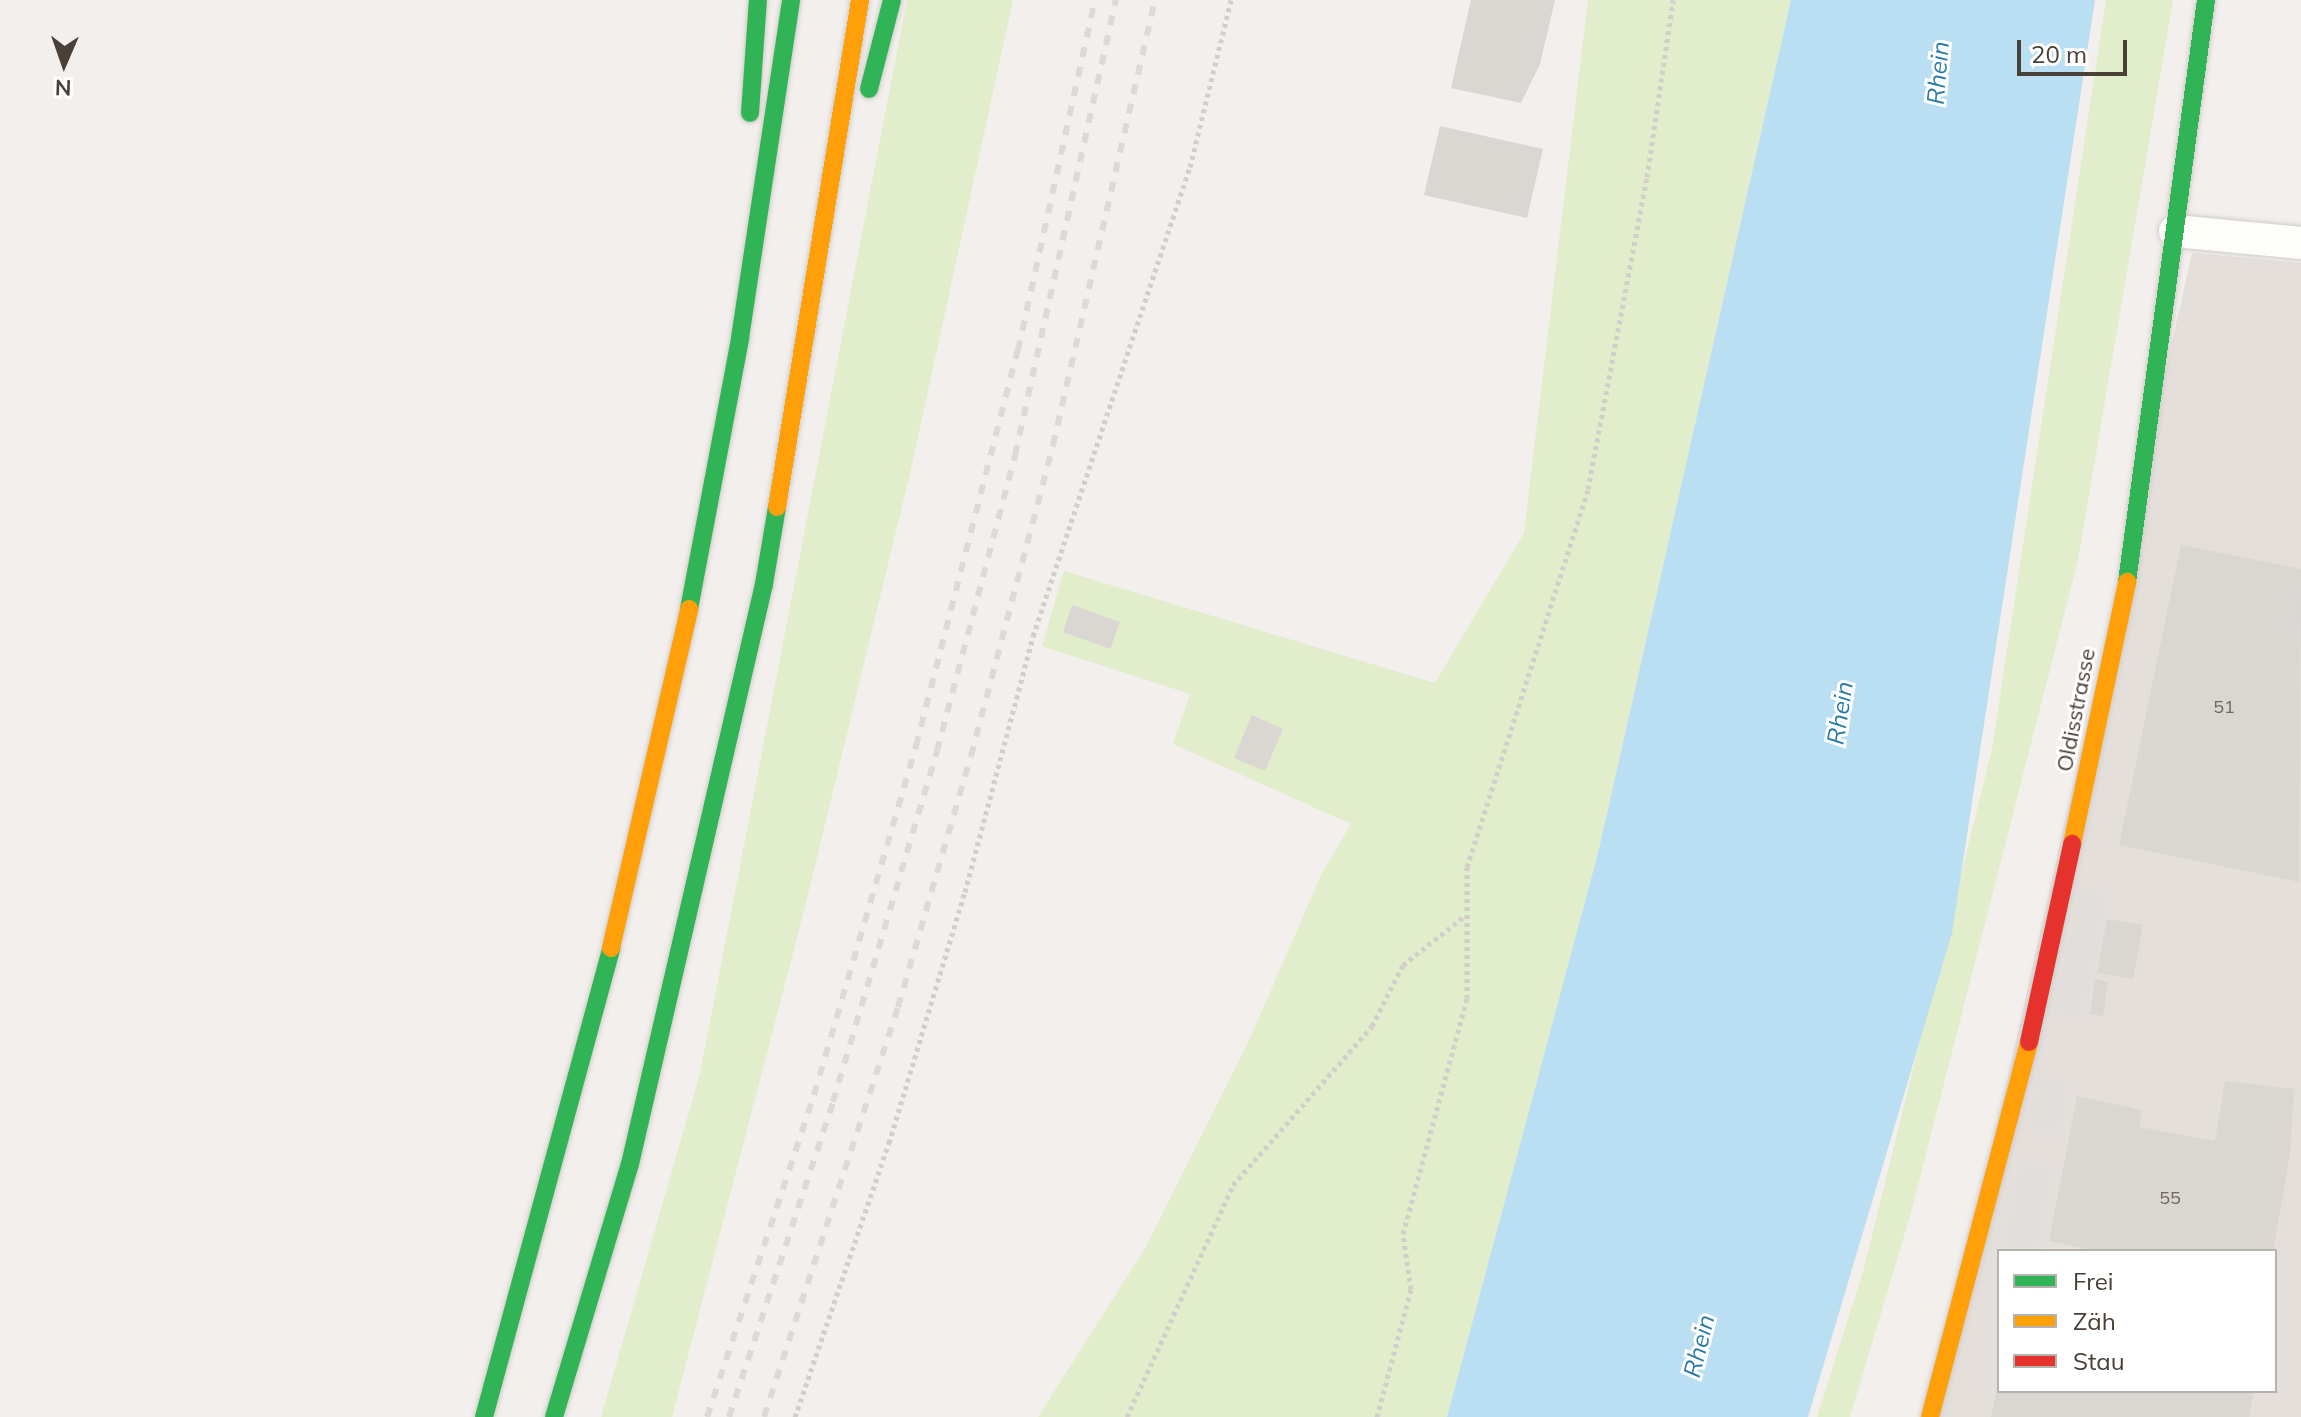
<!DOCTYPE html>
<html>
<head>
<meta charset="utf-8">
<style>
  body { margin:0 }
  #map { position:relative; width:2301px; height:1417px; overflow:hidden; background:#f2efec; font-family:Mulish,sans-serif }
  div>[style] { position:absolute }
  .industrial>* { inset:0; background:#e4dfdb }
  .green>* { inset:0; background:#e2edcb }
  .parking>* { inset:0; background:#e1dedb }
  .water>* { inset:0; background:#bbdff2 }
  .building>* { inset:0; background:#dad6d2 }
  .path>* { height:5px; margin-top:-2.5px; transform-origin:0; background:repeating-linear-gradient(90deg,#d2cfca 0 4px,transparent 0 8px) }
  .roads { filter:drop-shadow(0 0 2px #d0cdc9) drop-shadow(0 0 2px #d0cdc9) }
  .street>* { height:32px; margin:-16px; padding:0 16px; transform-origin:16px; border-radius:16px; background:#fdfdfc }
  .fast>* { height:18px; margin:-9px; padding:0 9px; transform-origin:9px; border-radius:9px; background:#30b455 }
  .slow>* { height:18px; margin:-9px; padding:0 9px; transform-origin:9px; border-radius:9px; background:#ff9f0a }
  .jam>* { height:18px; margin:-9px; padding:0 9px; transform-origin:9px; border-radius:9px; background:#e5322d }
  .rail>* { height:6px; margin-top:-3px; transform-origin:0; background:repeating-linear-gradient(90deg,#dadad9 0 10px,transparent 0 20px) }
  span { translate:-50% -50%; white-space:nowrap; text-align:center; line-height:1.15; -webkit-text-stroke:6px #fff; paint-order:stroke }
  .number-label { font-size:18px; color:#6f675f }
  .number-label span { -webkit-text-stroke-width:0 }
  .street-label { font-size:22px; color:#494037 }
  .water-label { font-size:24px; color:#287ba9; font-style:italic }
  .legend { position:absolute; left:1997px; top:1249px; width:280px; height:144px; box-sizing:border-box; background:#fff; border:2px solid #b6b3af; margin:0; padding:10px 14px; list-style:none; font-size:24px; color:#494037 }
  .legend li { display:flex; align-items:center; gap:16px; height:40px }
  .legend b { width:40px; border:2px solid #b6b3af }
  .north { position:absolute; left:24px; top:24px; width:80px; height:80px; -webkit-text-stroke:6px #fff; paint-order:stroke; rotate:182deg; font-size:22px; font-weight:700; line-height:32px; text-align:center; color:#494037 }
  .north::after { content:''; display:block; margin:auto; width:28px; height:36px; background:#494037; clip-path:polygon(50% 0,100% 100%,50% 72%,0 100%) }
  .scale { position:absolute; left:2017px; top:40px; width:110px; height:36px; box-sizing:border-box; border:4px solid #494037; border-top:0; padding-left:10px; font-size:24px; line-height:28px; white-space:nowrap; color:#494037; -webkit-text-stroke:6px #fff; paint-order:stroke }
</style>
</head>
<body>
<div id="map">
  <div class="industrial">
    <div style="clip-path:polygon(evenodd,2192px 253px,2301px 263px,2301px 1417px,1932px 1417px,2192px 253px,1999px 1251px,2275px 1251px,2275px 1391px,1999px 1391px,1999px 1251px)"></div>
  </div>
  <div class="green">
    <div style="clip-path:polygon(907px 0,1013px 0,911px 469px,805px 907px,672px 1417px,601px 1417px,700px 1074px)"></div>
    <div style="clip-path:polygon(1588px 0,1791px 0,1598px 853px,1447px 1417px,1038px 1417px,1146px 1247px,1252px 1034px,1321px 875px,1351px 824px,1173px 744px,1190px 694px,1042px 646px,1064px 571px,1435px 683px,1524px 533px)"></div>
    <div style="clip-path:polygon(2106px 0,2173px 0,2078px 560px,1910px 1216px,1850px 1417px,1817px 1417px,1863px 1272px,1992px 749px)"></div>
  </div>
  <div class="parking">
    <div style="clip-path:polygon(2081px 886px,2109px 892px,2081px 1019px,2053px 1012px)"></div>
    <div style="clip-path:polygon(2038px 1077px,2069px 1083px,2059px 1134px,2028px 1128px)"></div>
    <div style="clip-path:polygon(2021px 1161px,2053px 1167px,2036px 1251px,2002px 1250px)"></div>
  </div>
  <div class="water">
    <div style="clip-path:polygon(1791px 0,2095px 0,1952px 933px,1808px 1417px,1447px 1417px,1598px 853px)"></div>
  </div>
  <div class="building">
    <div style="clip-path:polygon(1471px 0,1555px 0,1540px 64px,1521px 103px,1451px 88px)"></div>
    <div style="clip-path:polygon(1440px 126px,1543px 149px,1527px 218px,1424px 195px)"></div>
    <div style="clip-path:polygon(2181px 545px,2301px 569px,2299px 882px,2119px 845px)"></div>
    <div style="clip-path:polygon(1072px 605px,1120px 622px,1110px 649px,1063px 632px)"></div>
    <div style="clip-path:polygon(1252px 715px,1283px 729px,1265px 771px,1234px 758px)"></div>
    <div style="clip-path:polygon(2107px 919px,2143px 925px,2133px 979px,2097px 973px)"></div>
    <div style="clip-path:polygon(2095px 979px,2108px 982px,2103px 1016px,2090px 1014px)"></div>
    <div style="clip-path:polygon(2225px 1081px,2294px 1089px,2290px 1154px,2273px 1251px,2097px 1251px,2049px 1241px,2077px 1096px,2142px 1110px,2139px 1127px,2215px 1141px)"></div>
    <div style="clip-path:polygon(1998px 1382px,1999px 1391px,2254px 1391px,2249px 1417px,1991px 1417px)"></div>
  </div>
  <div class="path">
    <div style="left:795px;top:1417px;width:290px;rotate:-71.1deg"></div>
    <div style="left:889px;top:1143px;width:262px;rotate:-73.2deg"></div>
    <div style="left:965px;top:892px;width:265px;rotate:-75.1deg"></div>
    <div style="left:1033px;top:636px;width:495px;rotate:-71.5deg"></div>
    <div style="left:1190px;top:167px;width:172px;rotate:-76.2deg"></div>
    <div style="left:1127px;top:1417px;width:255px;rotate:-65.4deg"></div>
    <div style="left:1233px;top:1185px;width:211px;rotate:-48.8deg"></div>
    <div style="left:1372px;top:1026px;width:68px;rotate:-63.1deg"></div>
    <div style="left:1403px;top:965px;width:80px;rotate:-38.4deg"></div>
    <div style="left:1377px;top:1417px;width:132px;rotate:-75.1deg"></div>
    <div style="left:1411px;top:1289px;width:56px;rotate:-98.3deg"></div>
    <div style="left:1403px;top:1234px;width:245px;rotate:-74.8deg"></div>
    <div style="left:1467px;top:998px;width:131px;rotate:-90deg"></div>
    <div style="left:1467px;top:867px;width:397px;rotate:-72.2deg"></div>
    <div style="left:1588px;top:489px;width:318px;rotate:-79.3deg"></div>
    <div style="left:1647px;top:177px;width:179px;rotate:-81.6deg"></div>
  </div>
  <div class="roads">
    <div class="street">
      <div style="left:2175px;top:231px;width:127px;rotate:5.4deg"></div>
    </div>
    <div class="fast">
      <div style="left:869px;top:89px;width:92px;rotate:-75.5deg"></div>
      <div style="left:750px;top:113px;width:113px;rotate:-86deg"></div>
      <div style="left:2127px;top:582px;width:587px;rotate:-82.27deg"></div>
      <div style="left:689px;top:609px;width:276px;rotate:-79.3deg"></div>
      <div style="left:740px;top:338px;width:342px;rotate:-81.4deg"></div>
      <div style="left:484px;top:1417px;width:486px;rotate:-74.8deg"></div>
      <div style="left:554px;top:1417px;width:264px;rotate:-73.3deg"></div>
      <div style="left:630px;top:1164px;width:595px;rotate:-76.99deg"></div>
      <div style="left:764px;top:584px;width:78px;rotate:-80.4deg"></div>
    </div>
    <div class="slow">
      <div style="left:777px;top:507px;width:514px;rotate:-80.7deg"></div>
      <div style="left:2072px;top:844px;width:268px;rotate:-78.1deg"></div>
      <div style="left:611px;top:948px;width:348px;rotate:-77deg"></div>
      <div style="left:1930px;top:1417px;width:388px;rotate:-75.2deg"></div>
    </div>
    <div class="jam">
      <div style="left:2029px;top:1042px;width:203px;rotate:-77.7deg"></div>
    </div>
  </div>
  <div class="rail">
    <div style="left:707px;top:1417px;width:339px;rotate:-71.6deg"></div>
    <div style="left:814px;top:1095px;width:364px;rotate:-73.7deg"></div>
    <div style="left:916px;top:746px;width:409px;rotate:-75.6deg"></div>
    <div style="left:1018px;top:350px;width:358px;rotate:-77.6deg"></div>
    <div style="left:729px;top:1417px;width:332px;rotate:-71.7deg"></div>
    <div style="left:833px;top:1102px;width:366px;rotate:-73.5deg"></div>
    <div style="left:937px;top:751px;width:306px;rotate:-75.2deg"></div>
    <div style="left:1015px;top:455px;width:466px;rotate:-77.5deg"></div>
    <div style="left:764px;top:1417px;width:431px;rotate:-71.9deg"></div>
    <div style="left:898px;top:1007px;width:261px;rotate:-73.8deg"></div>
    <div style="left:971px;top:756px;width:322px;rotate:-75.2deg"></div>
    <div style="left:1053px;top:445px;width:457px;rotate:-77.1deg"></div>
  </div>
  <div class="number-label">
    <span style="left:2224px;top:707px">51</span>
    <span style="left:2170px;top:1198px">55</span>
  </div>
  <div class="street-label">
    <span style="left:2076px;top:710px;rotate:-79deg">Oldisstrasse</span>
  </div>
  <div class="water-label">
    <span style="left:1938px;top:73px;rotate:-85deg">Rhein</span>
    <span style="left:1840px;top:713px;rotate:-81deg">Rhein</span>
    <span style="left:1699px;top:1346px;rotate:-76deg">Rhein</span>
  </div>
  <ul class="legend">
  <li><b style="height:10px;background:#30b455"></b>Frei</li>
  <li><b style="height:10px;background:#ff9f0a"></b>Zäh</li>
  <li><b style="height:10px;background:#e5322d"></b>Stau</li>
  </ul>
  <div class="north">N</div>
  <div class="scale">20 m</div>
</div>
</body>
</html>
